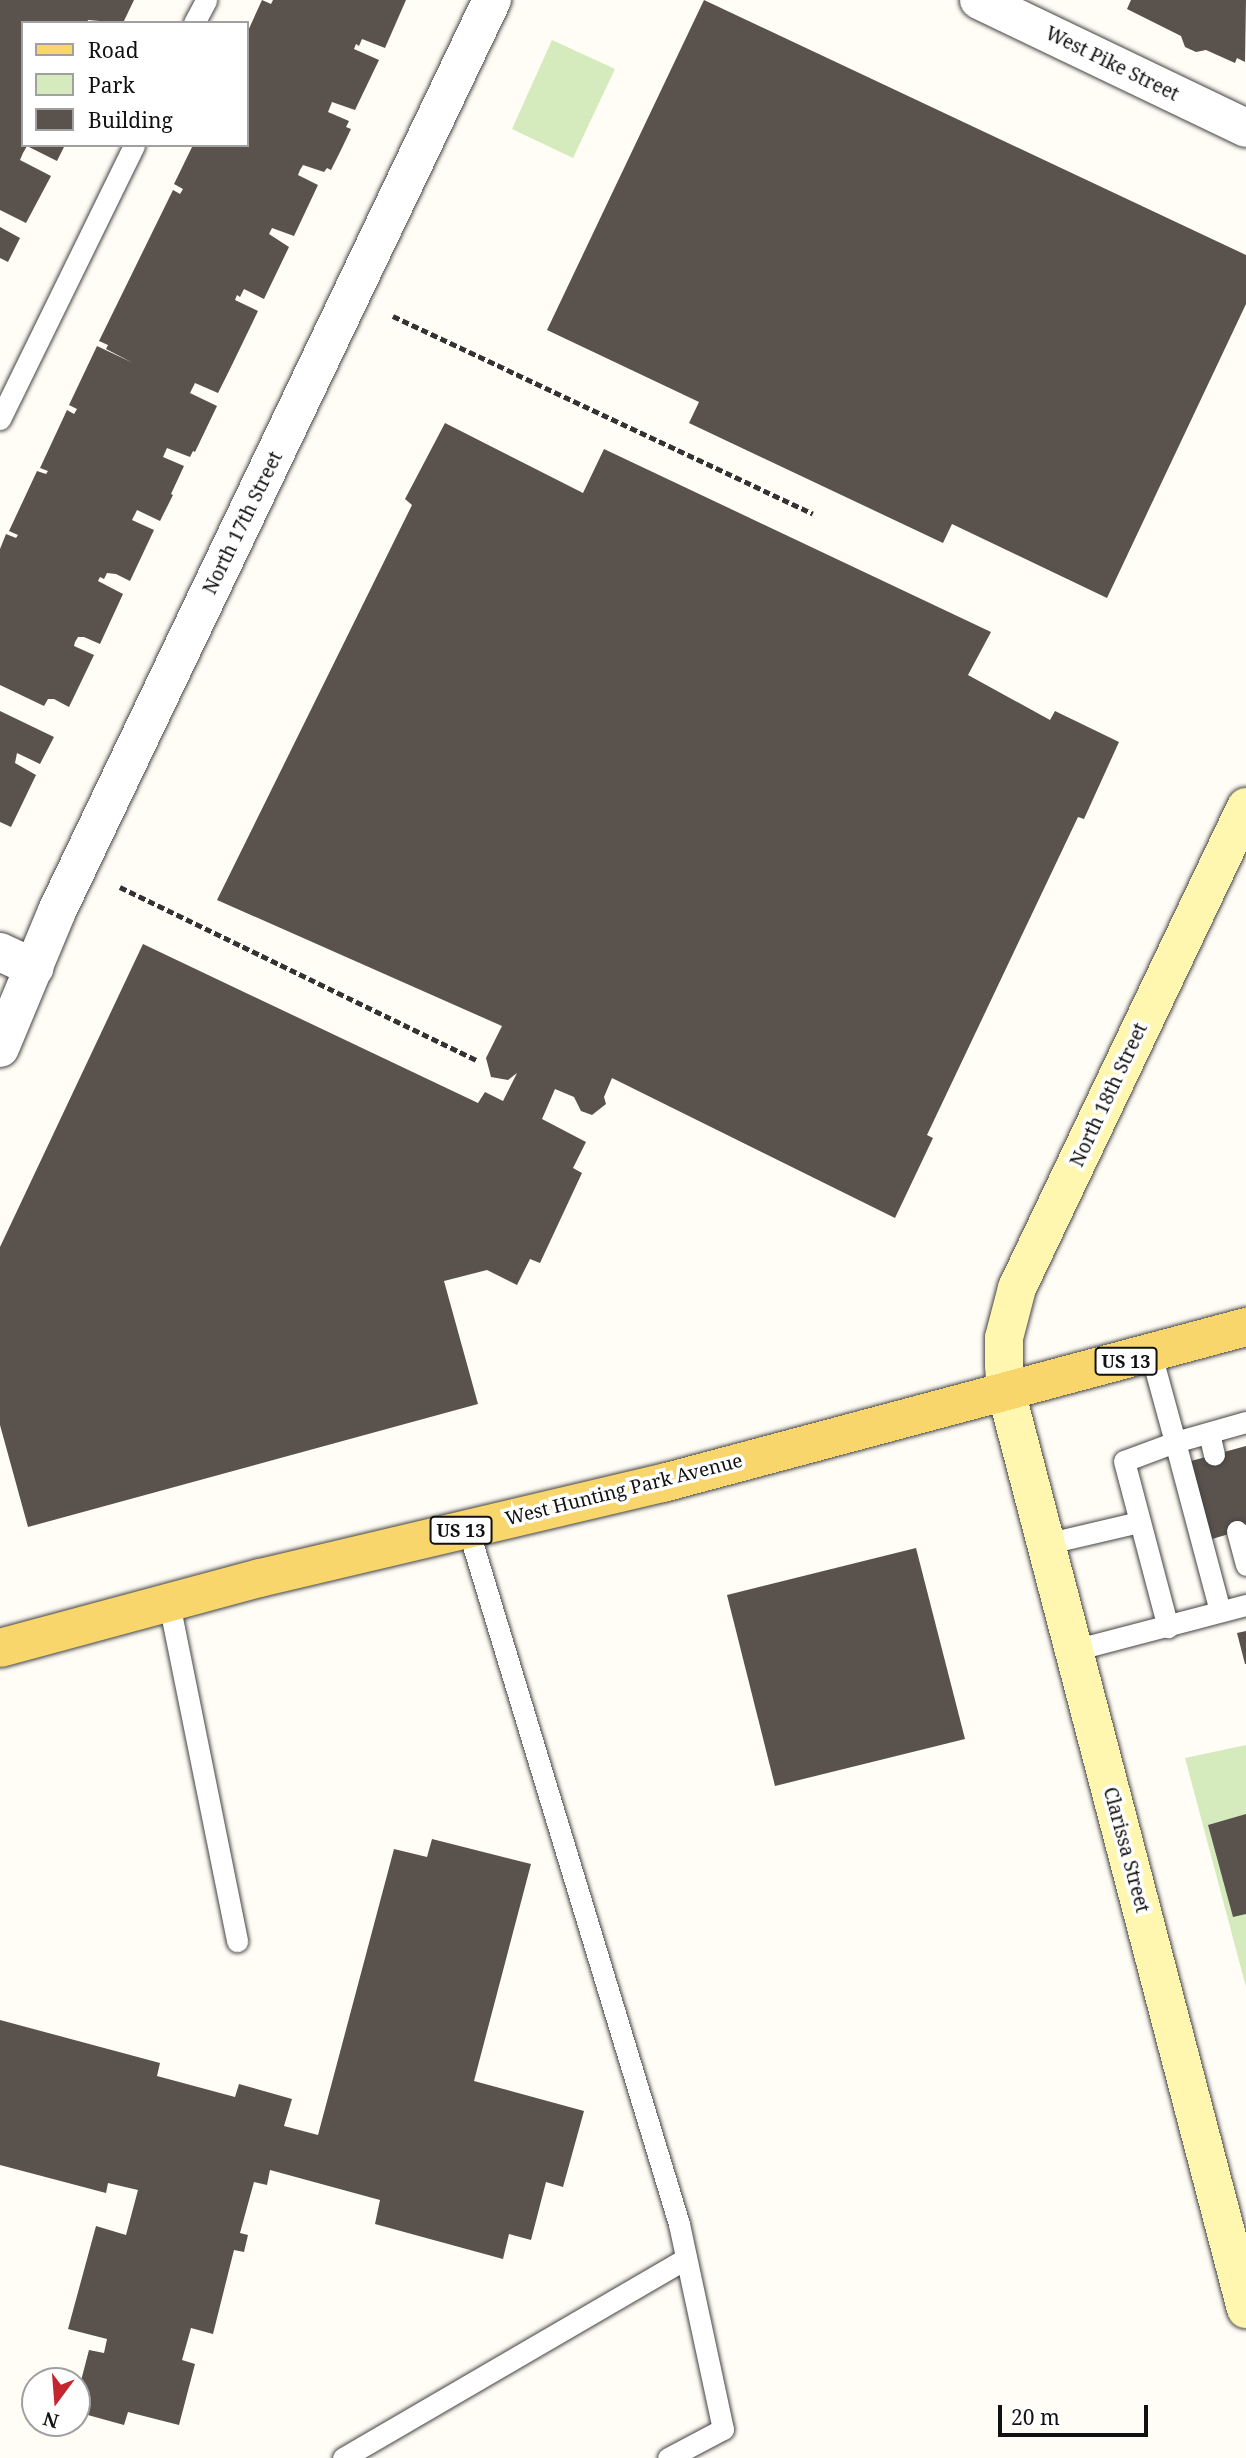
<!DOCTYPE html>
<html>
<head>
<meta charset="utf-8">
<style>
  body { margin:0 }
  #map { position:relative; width:1246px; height:2458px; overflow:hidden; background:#fffdf5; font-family:"Noto Serif",serif }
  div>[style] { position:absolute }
  .green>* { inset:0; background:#d5ebbd }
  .building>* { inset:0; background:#5a524d }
  .path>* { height:4.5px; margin-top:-2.25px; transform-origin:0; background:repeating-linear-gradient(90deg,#333 0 7px,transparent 0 10.5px) }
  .roads { filter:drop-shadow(0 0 2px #444) drop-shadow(0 0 2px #444) }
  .lane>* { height:21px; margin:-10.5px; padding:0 10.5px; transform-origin:10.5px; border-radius:10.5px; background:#fff }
  .street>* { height:38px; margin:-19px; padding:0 19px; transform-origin:19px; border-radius:19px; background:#fff }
  .secondary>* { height:38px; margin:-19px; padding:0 19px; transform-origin:19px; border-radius:19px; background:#fff6b0 }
  .primary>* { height:38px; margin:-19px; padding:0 19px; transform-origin:19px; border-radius:19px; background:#f9d66b }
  span { translate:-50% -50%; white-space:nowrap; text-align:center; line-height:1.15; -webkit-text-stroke:7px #fff; paint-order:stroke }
  .shield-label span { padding:2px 5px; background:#fff; border:2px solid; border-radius:5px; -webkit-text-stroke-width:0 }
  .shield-label { font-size:18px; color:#111; font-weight:700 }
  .street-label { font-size:19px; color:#111 }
  .legend { position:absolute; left:21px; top:21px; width:228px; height:126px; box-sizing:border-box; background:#fff; border:2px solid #a0a0a0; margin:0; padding:9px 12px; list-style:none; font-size:21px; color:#111 }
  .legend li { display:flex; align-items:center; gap:14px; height:35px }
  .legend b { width:35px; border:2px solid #a0a0a0 }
  .north { position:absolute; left:21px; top:2367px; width:70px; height:70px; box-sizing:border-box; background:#fff; border:2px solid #a0a0a0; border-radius:50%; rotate:196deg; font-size:19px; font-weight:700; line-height:28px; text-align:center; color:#111 }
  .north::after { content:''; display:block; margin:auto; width:24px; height:32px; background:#c4262e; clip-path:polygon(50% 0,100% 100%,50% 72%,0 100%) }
  .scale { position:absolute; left:998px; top:2405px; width:150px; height:32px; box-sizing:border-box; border:4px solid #111; border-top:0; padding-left:9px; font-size:21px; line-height:24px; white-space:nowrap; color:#111; -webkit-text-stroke:5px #fff; paint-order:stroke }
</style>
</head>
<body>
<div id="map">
  <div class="green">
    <div style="clip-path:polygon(552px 40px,615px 69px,573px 158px,512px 129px)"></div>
    <div style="clip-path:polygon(1246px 1745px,1246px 1987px,1185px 1758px)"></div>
  </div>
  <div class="building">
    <div style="clip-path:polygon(0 0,134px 0,123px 23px,88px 20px,87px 23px,23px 23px,23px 145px,65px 145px,57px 161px,27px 146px,23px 153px,20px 160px,51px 176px,26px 223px,0 210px)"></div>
    <div style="clip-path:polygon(262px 0,271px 4px,273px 0,406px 0,385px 48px,362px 39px,359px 46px,356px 44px,354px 49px,379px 60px,355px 110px,332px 102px,328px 112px,349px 121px,346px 127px,351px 129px,341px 150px,331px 170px,327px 168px,324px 172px,303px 165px,300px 170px,298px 175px,318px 185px,294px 236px,272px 228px,269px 234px,289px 247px,264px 299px,244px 289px,240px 297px,237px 295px,235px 300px,258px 311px,230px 369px,218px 393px,195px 383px,190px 393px,217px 406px,195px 452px,193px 451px,190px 457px,167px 448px,163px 457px,184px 466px,171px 494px,173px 495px,160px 521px,137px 510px,132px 520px,154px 530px,130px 581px,116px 574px,107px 573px,104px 579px,100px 577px,98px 581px,123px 594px,100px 644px,84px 637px,78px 637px,75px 642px,74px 646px,94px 655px,69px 707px,54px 699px,48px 699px,44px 706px,0 685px,0 549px,6px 534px,16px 538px,18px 535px,9px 531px,37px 471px,46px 474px,48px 471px,40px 468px,67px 410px,74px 414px,77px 409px,69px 405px,97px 346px,133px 363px,106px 349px,108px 345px,99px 341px,173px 190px,180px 194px,183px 189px,174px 184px,193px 145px,247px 145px,247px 33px)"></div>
    <div style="clip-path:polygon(704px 0,1246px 255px,1246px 304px,1107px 598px,952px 524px,943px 543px,689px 423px,699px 402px,547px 330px)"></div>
    <div style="clip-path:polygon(1131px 0,1246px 0,1245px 62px,1237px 58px,1235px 63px,1206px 50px,1196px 52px,1185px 47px,1181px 36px,1127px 9px)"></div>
    <div style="clip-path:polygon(0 227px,20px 238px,8px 262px,0 258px)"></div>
    <div style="clip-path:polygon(445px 423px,583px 493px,604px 449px,991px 632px,968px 675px,1050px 720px,1055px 711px,1119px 742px,1084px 819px,1078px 817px,927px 1135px,933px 1138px,895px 1218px,612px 1078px,604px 1097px,606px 1104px,592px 1115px,581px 1111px,574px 1097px,555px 1089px,542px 1119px,586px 1142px,573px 1168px,582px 1173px,540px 1263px,530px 1259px,517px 1285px,487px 1270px,444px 1281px,478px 1404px,28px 1527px,0 1425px,0 1247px,143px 944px,478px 1103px,485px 1092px,503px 1101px,517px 1073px,508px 1080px,491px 1077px,486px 1058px,502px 1026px,217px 900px,412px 505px,405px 499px)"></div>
    <div style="clip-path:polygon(0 711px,54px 737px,40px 764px,17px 753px,15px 763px,36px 775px,11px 827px,0 822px)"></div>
    <div style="clip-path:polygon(1246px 1446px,1246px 1529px,1212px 1539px,1191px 1461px)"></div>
    <div style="clip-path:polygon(916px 1548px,965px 1739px,775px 1786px,727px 1595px)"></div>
    <div style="clip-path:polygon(1246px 1631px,1246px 1664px,1245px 1664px,1237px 1633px)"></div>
    <div style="clip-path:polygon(1246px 1814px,1246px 1914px,1233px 1917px,1208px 1825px)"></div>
    <div style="clip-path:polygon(432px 1839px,531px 1864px,474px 2081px,584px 2111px,563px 2187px,546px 2182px,531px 2240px,509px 2234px,503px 2259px,375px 2224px,380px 2200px,270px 2170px,267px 2185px,254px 2182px,240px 2233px,248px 2235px,244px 2252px,234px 2250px,213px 2334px,191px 2328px,182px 2360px,195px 2364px,179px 2425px,128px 2412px,124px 2425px,77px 2412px,77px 2396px,89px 2350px,104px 2353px,107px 2339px,68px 2329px,96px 2226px,126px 2235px,138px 2190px,108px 2183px,106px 2193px,0 2165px,0 2020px,160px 2063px,157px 2076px,235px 2097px,239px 2084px,292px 2099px,284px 2126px,318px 2135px,394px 1849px,427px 1857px)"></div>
  </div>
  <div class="path">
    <div style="left:393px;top:316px;width:464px;rotate:25.2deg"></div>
    <div style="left:120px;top:887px;width:398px;rotate:25.9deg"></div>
  </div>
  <div class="roads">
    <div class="lane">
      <div style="left:194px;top:23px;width:26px;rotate:-62deg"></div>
      <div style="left:0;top:419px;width:305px;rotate:-63.9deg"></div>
      <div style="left:1151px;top:1354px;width:91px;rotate:74.7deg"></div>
      <div style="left:1175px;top:1442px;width:54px;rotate:159.6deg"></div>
      <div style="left:1124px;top:1461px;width:172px;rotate:75.2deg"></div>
      <div style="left:1209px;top:1433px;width:22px;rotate:77deg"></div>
      <div style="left:468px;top:1529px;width:726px;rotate:73.11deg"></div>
      <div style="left:679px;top:2224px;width:210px;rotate:77.9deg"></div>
      <div style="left:723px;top:2429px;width:62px;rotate:152.2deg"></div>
      <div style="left:1237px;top:1531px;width:35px;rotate:75deg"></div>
      <div style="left:1045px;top:1544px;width:97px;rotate:-13.2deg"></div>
      <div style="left:169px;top:1603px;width:345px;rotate:78.6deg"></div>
      <div style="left:1220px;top:1611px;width:175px;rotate:-104.9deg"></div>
      <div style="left:1175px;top:1442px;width:74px;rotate:-15.7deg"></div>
      <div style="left:1074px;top:1650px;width:178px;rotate:-14.7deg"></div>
      <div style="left:343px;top:2458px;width:397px;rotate:-30.2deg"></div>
    </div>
    <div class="street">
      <div style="left:979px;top:0;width:296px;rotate:25.6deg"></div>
      <div style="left:0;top:952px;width:38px;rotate:25deg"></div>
      <div style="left:0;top:1048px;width:148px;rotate:-67.4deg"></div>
      <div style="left:57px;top:911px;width:1010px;rotate:-64.48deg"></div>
    </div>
    <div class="secondary">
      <div style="left:1246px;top:807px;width:533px;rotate:115.46deg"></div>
      <div style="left:1017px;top:1288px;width:52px;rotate:104.6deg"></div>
      <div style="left:1004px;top:1338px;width:27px;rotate:90deg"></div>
      <div style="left:1004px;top:1365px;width:26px;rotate:86deg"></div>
      <div style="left:1006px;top:1391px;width:949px;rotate:75.35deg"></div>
    </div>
    <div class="primary">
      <div style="left:0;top:1648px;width:269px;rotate:-15.1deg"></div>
      <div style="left:260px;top:1578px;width:414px;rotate:-13.3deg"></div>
      <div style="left:663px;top:1483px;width:604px;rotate:-14.98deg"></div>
    </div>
  </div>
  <div class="shield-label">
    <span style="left:1126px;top:1361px">US 13</span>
    <span style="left:461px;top:1530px">US 13</span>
  </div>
  <div class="street-label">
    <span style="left:1112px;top:64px;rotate:26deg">West Pike Street</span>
    <span style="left:243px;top:523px;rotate:-64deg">North 17th Street</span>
    <span style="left:1109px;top:1095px;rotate:-65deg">North 18th Street</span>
    <span style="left:624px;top:1490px;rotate:-14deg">West Hunting Park Avenue</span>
    <span style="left:1126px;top:1850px;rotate:75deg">Clarissa Street</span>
  </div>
  <ul class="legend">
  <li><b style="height:9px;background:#f9d66b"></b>Road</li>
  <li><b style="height:19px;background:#d5ebbd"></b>Park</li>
  <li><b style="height:19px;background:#5a524d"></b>Building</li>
  </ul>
  <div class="north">N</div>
  <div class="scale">20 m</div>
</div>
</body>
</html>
